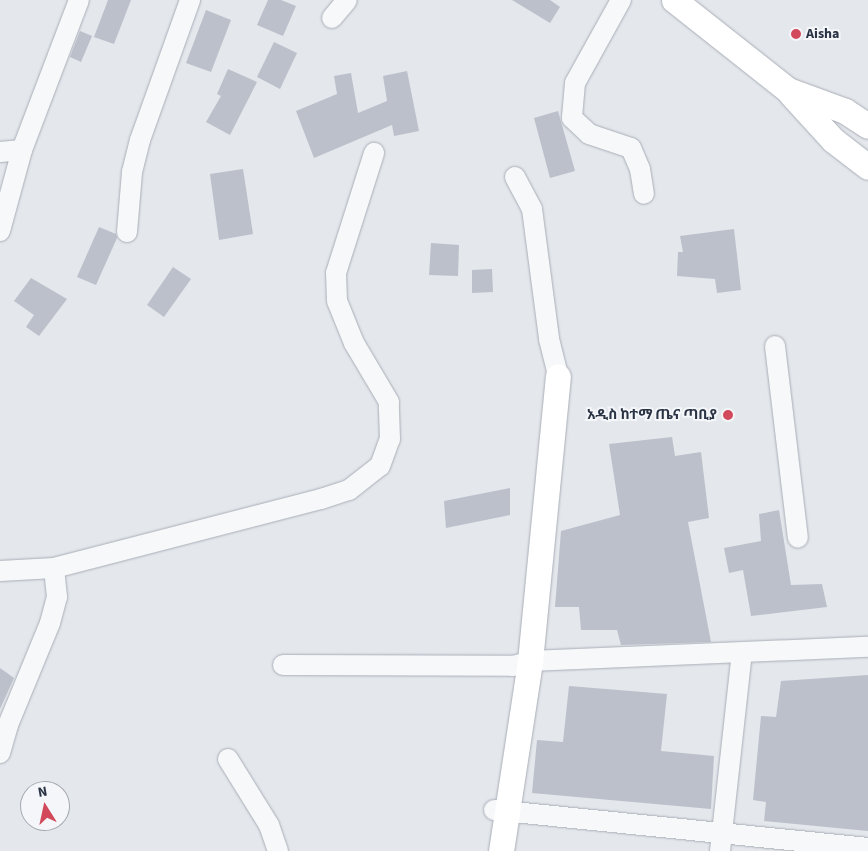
<!DOCTYPE html>
<html>
<head>
<meta charset="utf-8">
<style>
  body { margin:0 }
  #map { position:relative; width:868px; height:851px; overflow:hidden; background:#e4e7ec; font-family:"Source Sans 3","Noto Sans Ethiopic",sans-serif }
  div>[style] { position:absolute }
  .building>* { inset:0; background:#bbc0ca }
  .roads { filter:drop-shadow(0 0 1px #a9aeb7) drop-shadow(0 0 1px #a9aeb7) }
  .minor>* { height:20px; margin:-10px; padding:0 10px; transform-origin:10px; border-radius:10px; background:#f7f8fa }
  .major>* { height:25px; margin:-12.5px; padding:0 12.5px; transform-origin:12.5px; border-radius:12.5px; background:#fff }
  .dots>* { width:14px; height:14px; translate:-50% -50%; box-sizing:border-box; border:2px solid #f4f6f9; border-radius:50% }
  span { translate:-50% -50%; white-space:nowrap; text-align:center; line-height:1.15; -webkit-text-stroke:4px #f4f6f9; paint-order:stroke }
  .poi-label { font-size:14px; color:#2b3445; font-weight:700 }
  .left { translate:0 -50%; text-align:left }
  .right { translate:-100% -50%; text-align:right }
  .north { position:absolute; left:20px; top:781px; width:50px; height:50px; box-sizing:border-box; background:#f4f6f9; border:1px solid #a4a8b1; border-radius:50%; rotate:350deg; font-size:14px; font-weight:700; line-height:20px; text-align:center; color:#2b3445 }
  .north::after { content:''; display:block; margin:auto; width:18px; height:22px; background:#d1495b; clip-path:polygon(50% 0,100% 100%,50% 72%,0 100%) }
</style>
</head>
<body>
<div id="map">
  <div class="building">
    <div style="clip-path:polygon(108px 0,131px 0,114px 44px,94px 37px)"></div>
    <div style="clip-path:polygon(268px 0,281px 0,296px 6px,283px 36px,257px 25px)"></div>
    <div style="clip-path:polygon(512px 0,550px 0,560px 7px,550px 23px)"></div>
    <div style="clip-path:polygon(206px 10px,231px 20px,211px 72px,186px 63px)"></div>
    <div style="clip-path:polygon(80px 31px,92px 36px,81px 62px,70px 57px)"></div>
    <div style="clip-path:polygon(274px 42px,297px 53px,280px 89px,257px 77px)"></div>
    <div style="clip-path:polygon(228px 69px,257px 82px,230px 135px,206px 122px,221px 96px,217px 94px)"></div>
    <div style="clip-path:polygon(407px 71px,419px 131px,394px 136px,392px 125px,314px 158px,296px 111px,337px 94px,334px 76px,351px 73px,358px 113px,387px 101px,383px 76px)"></div>
    <div style="clip-path:polygon(558px 111px,575px 171px,550px 178px,534px 118px)"></div>
    <div style="clip-path:polygon(243px 169px,253px 234px,219px 240px,210px 174px)"></div>
    <div style="clip-path:polygon(99px 227px,116px 234px,117px 238px,96px 285px,77px 277px)"></div>
    <div style="clip-path:polygon(734px 229px,741px 290px,717px 293px,715px 279px,677px 276px,678px 252px,683px 252px,680px 236px)"></div>
    <div style="clip-path:polygon(431px 243px,459px 245px,458px 276px,429px 275px)"></div>
    <div style="clip-path:polygon(173px 267px,191px 279px,164px 317px,147px 305px)"></div>
    <div style="clip-path:polygon(492px 269px,493px 292px,472px 293px,472px 270px)"></div>
    <div style="clip-path:polygon(31px 278px,67px 299px,39px 336px,26px 327px,34px 315px,14px 301px)"></div>
    <div style="clip-path:polygon(672px 437px,675px 456px,701px 452px,709px 518px,688px 522px,711px 642px,621px 645px,617px 630px,581px 630px,579px 607px,555px 607px,561px 531px,620px 515px,609px 444px)"></div>
    <div style="clip-path:polygon(510px 488px,510px 515px,446px 528px,444px 501px)"></div>
    <div style="clip-path:polygon(779px 510px,791px 585px,822px 584px,827px 607px,751px 616px,743px 570px,729px 573px,724px 548px,761px 541px,759px 514px)"></div>
    <div style="clip-path:polygon(0 668px,14px 678px,0 709px)"></div>
    <div style="clip-path:polygon(868px 675px,868px 831px,764px 821px,766px 802px,753px 800px,761px 716px,776px 717px,781px 681px)"></div>
    <div style="clip-path:polygon(569px 686px,667px 694px,661px 751px,714px 756px,711px 809px,532px 793px,537px 740px,563px 742px)"></div>
  </div>
  <div class="roads">
    <div class="minor">
      <div style="left:621px;top:0;width:95px;rotate:119deg"></div>
      <div style="left:575px;top:83px;width:35px;rotate:95deg"></div>
      <div style="left:572px;top:118px;width:23px;rotate:43deg"></div>
      <div style="left:589px;top:134px;width:44px;rotate:18.4deg"></div>
      <div style="left:631px;top:148px;width:23px;rotate:67deg"></div>
      <div style="left:640px;top:169px;width:25px;rotate:81deg"></div>
      <div style="left:332px;top:18px;width:23px;rotate:-50deg"></div>
      <div style="left:0;top:152px;width:22px;rotate:-5deg"></div>
      <div style="left:515px;top:177px;width:36px;rotate:62deg"></div>
      <div style="left:532px;top:209px;width:131px;rotate:82.5deg"></div>
      <div style="left:549px;top:339px;width:38px;rotate:76deg"></div>
      <div style="left:0;top:231px;width:84px;rotate:-74.8deg"></div>
      <div style="left:22px;top:150px;width:160px;rotate:-69.2deg"></div>
      <div style="left:127px;top:232px;width:60px;rotate:-85.2deg"></div>
      <div style="left:132px;top:172px;width:33px;rotate:-76deg"></div>
      <div style="left:140px;top:140px;width:149px;rotate:-70.3deg"></div>
      <div style="left:775px;top:346px;width:193px;rotate:83.2deg"></div>
      <div style="left:0;top:571px;width:54px;rotate:-3.2deg"></div>
      <div style="left:54px;top:568px;width:276px;rotate:-14.5deg"></div>
      <div style="left:321px;top:499px;width:29px;rotate:-18deg"></div>
      <div style="left:349px;top:490px;width:39px;rotate:-38deg"></div>
      <div style="left:380px;top:466px;width:29px;rotate:-70deg"></div>
      <div style="left:390px;top:439px;width:37px;rotate:-92deg"></div>
      <div style="left:389px;top:402px;width:69px;rotate:-120.7deg"></div>
      <div style="left:354px;top:343px;width:45px;rotate:-112deg"></div>
      <div style="left:337px;top:301px;width:28px;rotate:-92deg"></div>
      <div style="left:336px;top:273px;width:126px;rotate:-72.4deg"></div>
      <div style="left:283px;top:665px;width:230px;rotate:0.2deg"></div>
      <div style="left:513px;top:666px;width:18px;rotate:-16deg"></div>
      <div style="left:530px;top:661px;width:338px;rotate:-2.4deg"></div>
      <div style="left:0;top:753px;width:29px;rotate:-74deg"></div>
      <div style="left:8px;top:725px;width:110px;rotate:-67.6deg"></div>
      <div style="left:50px;top:623px;width:27px;rotate:-75deg"></div>
      <div style="left:57px;top:597px;width:29px;rotate:-96deg"></div>
      <div style="left:228px;top:759px;width:78px;rotate:58.2deg"></div>
      <div style="left:269px;top:825px;width:28px;rotate:71deg"></div>
      <div style="left:494px;top:810px;width:376px;rotate:5.8deg"></div>
      <div style="left:720px;top:851px;width:199px;rotate:-83.7deg"></div>
    </div>
    <div class="major">
      <div style="left:674px;top:0;width:145px;rotate:38.3deg"></div>
      <div style="left:788px;top:90px;width:61px;rotate:20.2deg"></div>
      <div style="left:845px;top:111px;width:27px;rotate:33deg"></div>
      <div style="left:791px;top:94px;width:62px;rotate:47.6deg"></div>
      <div style="left:833px;top:140px;width:44px;rotate:37.6deg"></div>
      <div style="left:501px;top:851px;width:192px;rotate:-81.3deg"></div>
      <div style="left:530px;top:661px;width:286px;rotate:-84.4deg"></div>
    </div>
  </div>
  <div class="dots">
    <div style="left:796px;top:34px;background:#d1495b"></div>
    <div style="left:728px;top:415px;background:#d1495b"></div>
  </div>
  <div class="poi-label">
    <span class="left" style="left:806px;top:34px">Aisha</span>
    <span class="right" style="left:717px;top:415px">አዲስ ከተማ ጤና ጣቢያ</span>
  </div>
  <div class="north">N</div>
</div>
</body>
</html>
